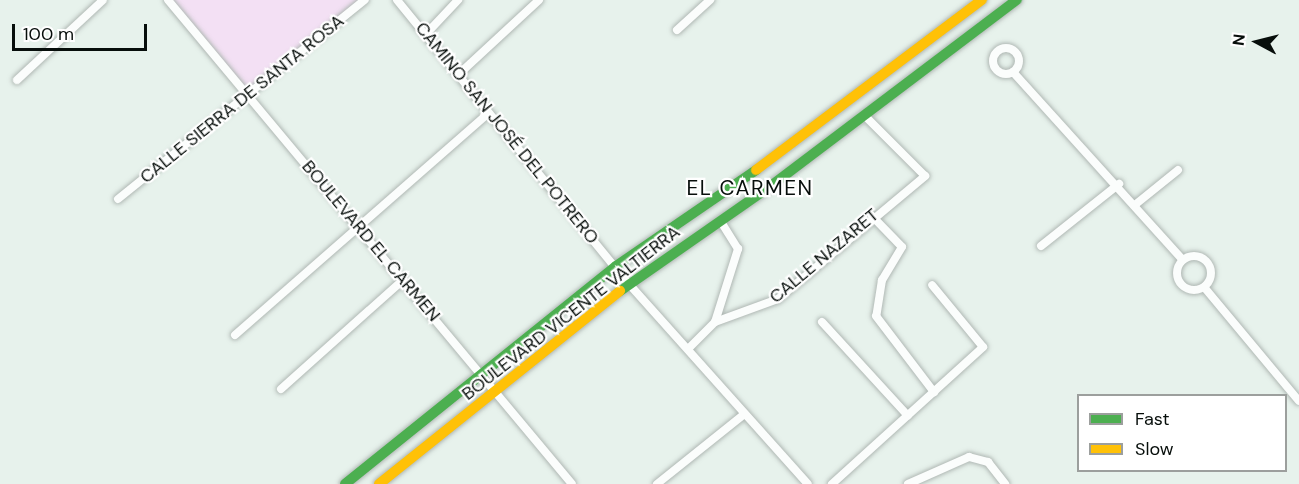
<!DOCTYPE html>
<html>
<head>
<meta charset="utf-8">
<style>
  body { margin:0 }
  #map { position:relative; width:1299px; height:484px; overflow:hidden; background:#e7f2ec; font-family:"DM Sans",sans-serif }
  div>[style] { position:absolute }
  .green>* { inset:0; background:#f3e0f4 }
  .roads { filter:drop-shadow(0 0 2px #b0b8b4) drop-shadow(0 0 2px #b0b8b4) }
  .street>* { height:8px; margin:-4px; padding:0 4px; transform-origin:4px; border-radius:4px; background:#fbfdfc }
  .street>.ring { margin:-4px; padding:0; box-sizing:content-box; background:none; border:8px solid #fbfdfc; border-radius:50% }
  .fast>* { height:10px; margin:-5px; padding:0 5px; transform-origin:5px; border-radius:5px; background:#4caf50 }
  .slow>* { height:10px; margin:-5px; padding:0 5px; transform-origin:5px; border-radius:5px; background:#ffc107 }
  span { translate:-50% -50%; white-space:nowrap; text-align:center; line-height:1.15; -webkit-text-stroke:4.5px #fff; paint-order:stroke }
  .street-label { font-size:18px; color:#070e0b }
  .quarter-label { font-size:21px; color:#070e0b; letter-spacing:1.5px }
  .legend { position:absolute; left:1077px; top:394px; width:210px; height:78px; box-sizing:border-box; background:#fff; border:2px solid #9c9f9d; margin:0; padding:8px 10px; list-style:none; font-size:18px; color:#070e0b }
  .legend li { display:flex; align-items:center; gap:12px; height:30px }
  .legend b { width:30px; border:2px solid #9c9f9d }
  .north { position:absolute; left:1227px; top:12px; width:60px; height:60px; -webkit-text-stroke:4px #fff; paint-order:stroke; rotate:277deg; font-size:16px; font-weight:700; line-height:24px; text-align:center; color:#070e0b }
  .north::after { content:''; display:block; margin:auto; width:21px; height:27px; background:#070e0b; clip-path:polygon(50% 0,100% 100%,50% 72%,0 100%) }
  .scale { position:absolute; left:12px; top:24px; width:135px; height:27px; box-sizing:border-box; border:3px solid #070e0b; border-top:0; padding-left:8px; font-size:18px; line-height:21px; white-space:nowrap; color:#070e0b; -webkit-text-stroke:4px #fff; paint-order:stroke }
</style>
</head>
<body>
<div id="map">
  <div class="green">
    <div style="clip-path:polygon(168px 0,365px 0,247px 95px)"></div>
  </div>
  <div class="roads">
    <div class="street">
      <div style="left:168px;top:0;width:630px;rotate:50.15deg"></div>
      <div style="left:397px;top:0;width:367px;rotate:50.8deg"></div>
      <div style="left:629px;top:284px;width:268px;rotate:48.2deg"></div>
      <div style="left:677px;top:30px;width:45px;rotate:-42.3deg"></div>
      <div style="left:426px;top:34px;width:47px;rotate:-46.7deg"></div>
      <div class="ring" style="left:993px;top:48px;width:18px;height:18px"></div>
      <div style="left:1013px;top:72px;width:253px;rotate:47.9deg"></div>
      <div style="left:459px;top:74px;width:109px;rotate:-42.8deg"></div>
      <div style="left:17px;top:80px;width:117px;rotate:-42.9deg"></div>
      <div style="left:118px;top:199px;width:317px;rotate:-38.9deg"></div>
      <div style="left:1136px;top:204px;width:54px;rotate:-39deg"></div>
      <div style="left:872px;top:216px;width:43px;rotate:45.9deg"></div>
      <div style="left:902px;top:247px;width:39px;rotate:121deg"></div>
      <div style="left:882px;top:280px;width:36px;rotate:99deg"></div>
      <div style="left:876px;top:316px;width:96px;rotate:52.7deg"></div>
      <div style="left:1041px;top:246px;width:100px;rotate:-38.5deg"></div>
      <div class="ring" style="left:1177px;top:256px;width:26px;height:26px"></div>
      <div style="left:1204px;top:287px;width:148px;rotate:50.2deg"></div>
      <div style="left:715px;top:322px;width:77px;rotate:-72.5deg"></div>
      <div style="left:738px;top:249px;width:32px;rotate:-122deg"></div>
      <div style="left:822px;top:322px;width:127px;rotate:47.5deg"></div>
      <div style="left:235px;top:335px;width:331px;rotate:-41.2deg"></div>
      <div style="left:690px;top:347px;width:35px;rotate:-45deg"></div>
      <div style="left:715px;top:322px;width:67px;rotate:-20.1deg"></div>
      <div style="left:778px;top:299px;width:192px;rotate:-39.9deg"></div>
      <div style="left:925px;top:176px;width:85px;rotate:-135deg"></div>
      <div style="left:281px;top:389px;width:164px;rotate:-41.8deg"></div>
      <div style="left:657px;top:484px;width:109px;rotate:-38.7deg"></div>
      <div style="left:832px;top:484px;width:204px;rotate:-42.2deg"></div>
      <div style="left:983px;top:347px;width:80px;rotate:-129.4deg"></div>
      <div style="left:908px;top:484px;width:67px;rotate:-23.9deg"></div>
      <div style="left:969px;top:457px;width:20px;rotate:15deg"></div>
      <div style="left:988px;top:462px;width:28px;rotate:52deg"></div>
    </div>
    <div class="fast">
      <div style="left:620px;top:291px;width:185px;rotate:-34.9deg"></div>
      <div style="left:772px;top:185px;width:307px;rotate:-37.1deg"></div>
      <div style="left:345px;top:484px;width:348px;rotate:-38.8deg"></div>
      <div style="left:616px;top:266px;width:170px;rotate:-34.4deg"></div>
    </div>
    <div class="slow">
      <div style="left:756px;top:170px;width:283px;rotate:-37deg"></div>
      <div style="left:379px;top:484px;width:309px;rotate:-38.7deg"></div>
    </div>
  </div>
  <div class="street-label">
    <span style="left:242px;top:99px;rotate:-39deg">CALLE SIERRA DE SANTA ROSA</span>
    <span style="left:507px;top:133px;rotate:51deg">CAMINO SAN JOSÉ DEL POTRERO</span>
    <span style="left:371px;top:241px;rotate:50deg">BOULEVARD EL CARMEN</span>
    <span style="left:824px;top:256px;rotate:-40deg">CALLE NAZARET</span>
    <span style="left:571px;top:313px;rotate:-38deg">BOULEVARD VICENTE VALTIERRA</span>
  </div>
  <div class="quarter-label">
    <span style="left:750px;top:188px">EL CARMEN</span>
  </div>
  <ul class="legend">
  <li><b style="height:8px;background:#4caf50"></b>Fast</li>
  <li><b style="height:8px;background:#ffc107"></b>Slow</li>
  </ul>
  <div class="north">N</div>
  <div class="scale">100 m</div>
</div>
</body>
</html>
